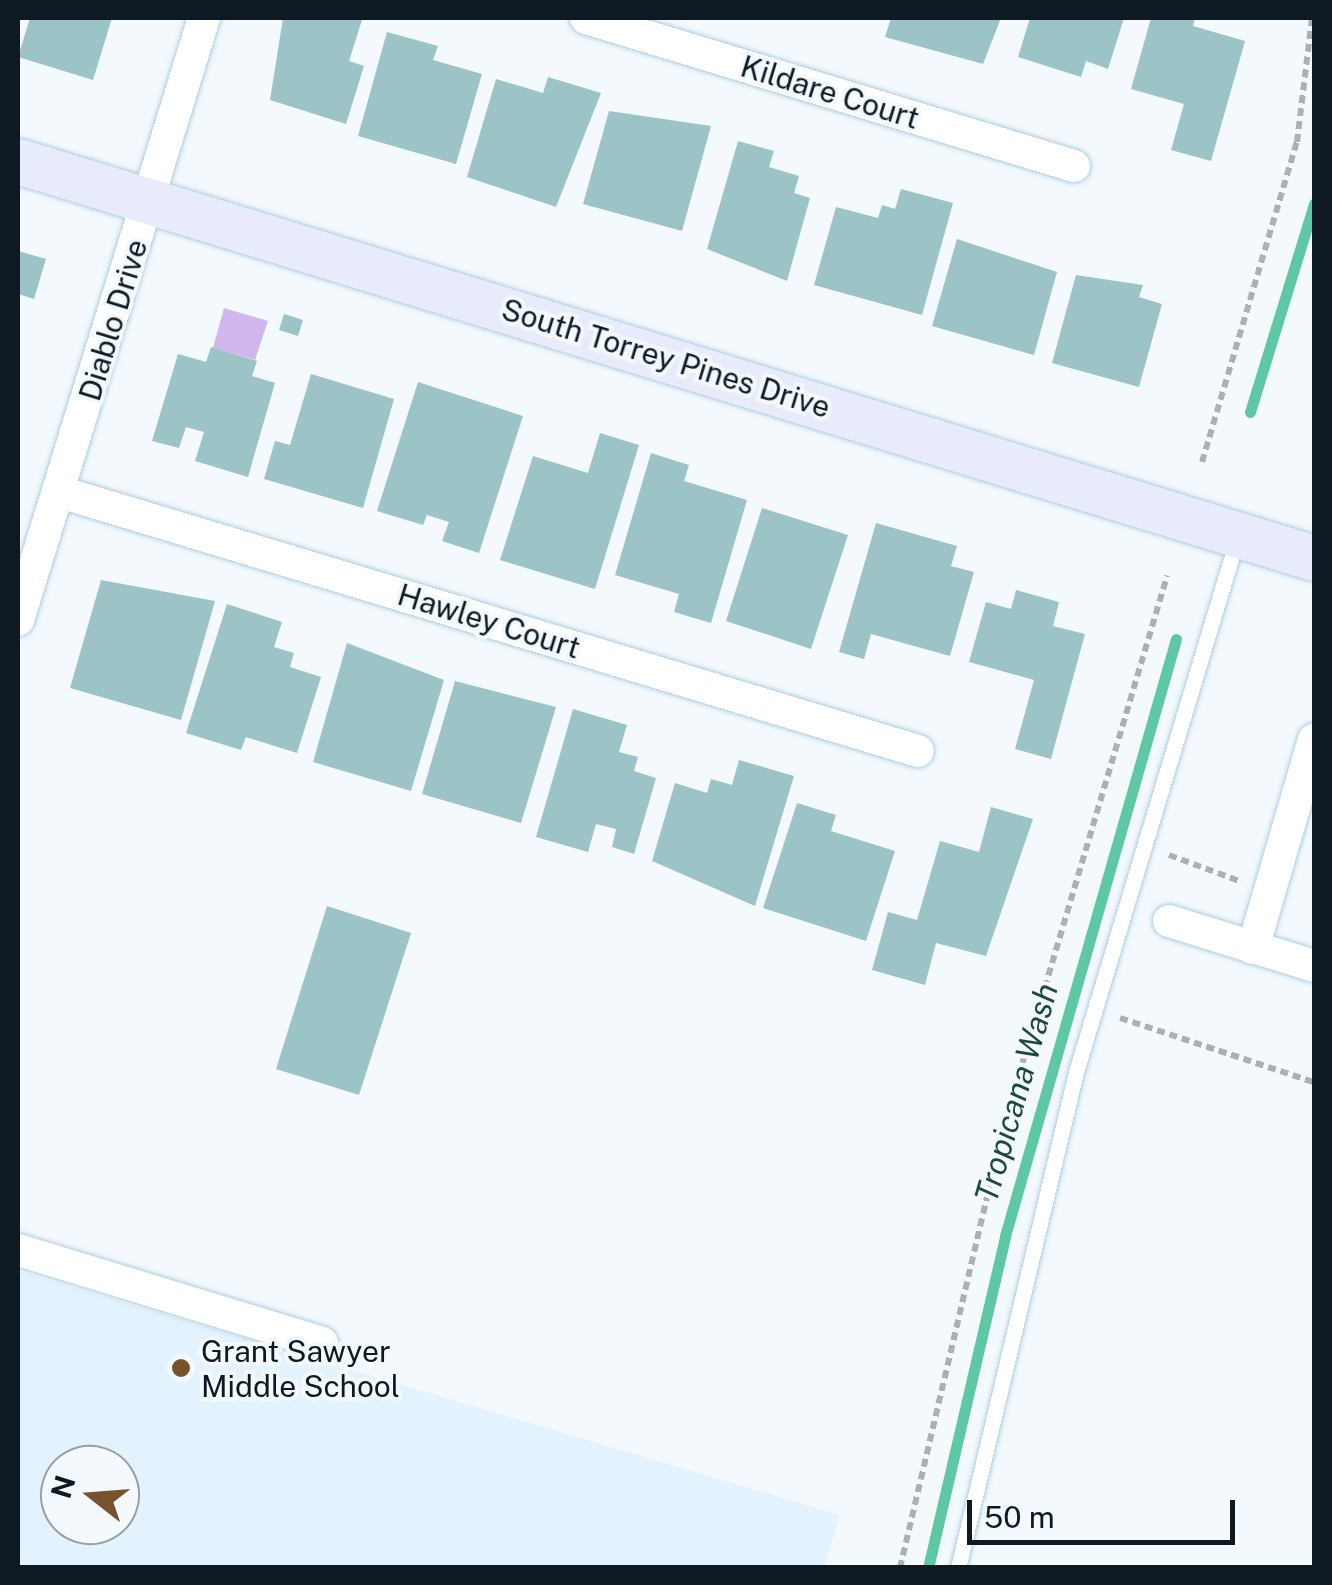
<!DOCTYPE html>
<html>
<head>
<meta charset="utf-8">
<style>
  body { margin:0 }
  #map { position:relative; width:1332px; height:1585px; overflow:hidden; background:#f3f9fd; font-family:"Public Sans",sans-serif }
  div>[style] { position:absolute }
  .built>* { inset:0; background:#e3f2fd }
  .green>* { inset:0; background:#d1b7ee }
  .stream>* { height:11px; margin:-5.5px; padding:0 5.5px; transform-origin:5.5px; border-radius:5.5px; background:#5ec7a3 }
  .building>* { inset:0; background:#9cc4c7 }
  .path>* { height:6px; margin-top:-3px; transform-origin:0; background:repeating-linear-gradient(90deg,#a9b0b6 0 8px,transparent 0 13px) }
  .roads { filter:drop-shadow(0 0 2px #b0cee2) drop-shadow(0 0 2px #b0cee2) }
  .service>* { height:15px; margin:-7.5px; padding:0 7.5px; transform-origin:7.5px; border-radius:7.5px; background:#fff }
  .minor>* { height:32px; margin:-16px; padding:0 16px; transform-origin:16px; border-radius:16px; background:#fff }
  .secondary>* { height:45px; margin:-22.5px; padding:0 22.5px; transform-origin:22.5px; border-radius:22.5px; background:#e8ecfa }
  .dots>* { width:28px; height:28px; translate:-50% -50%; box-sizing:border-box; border:5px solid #f3f9fd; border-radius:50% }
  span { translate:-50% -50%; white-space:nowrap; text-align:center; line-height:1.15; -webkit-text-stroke:8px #f3f9fd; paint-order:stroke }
  .street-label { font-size:30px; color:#0e1921 }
  .poi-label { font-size:30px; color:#0e1921 }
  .left { translate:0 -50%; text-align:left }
  .water-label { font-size:32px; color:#1c4a3b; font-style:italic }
  .frame { position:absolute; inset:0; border:20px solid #0e1921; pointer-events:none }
  .north { position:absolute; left:40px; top:1445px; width:100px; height:100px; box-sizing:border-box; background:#f3f9fd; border:2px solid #979fa5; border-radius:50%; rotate:287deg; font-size:28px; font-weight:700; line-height:40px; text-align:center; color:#0e1921 }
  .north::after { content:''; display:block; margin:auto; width:35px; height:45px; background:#77532d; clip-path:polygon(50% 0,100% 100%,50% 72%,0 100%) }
  .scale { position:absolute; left:967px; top:1500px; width:268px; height:45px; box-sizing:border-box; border:5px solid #0e1921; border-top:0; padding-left:12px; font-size:30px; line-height:35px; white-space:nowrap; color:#0e1921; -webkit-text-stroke:8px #f3f9fd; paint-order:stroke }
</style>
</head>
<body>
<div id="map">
  <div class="built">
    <div style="clip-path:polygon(evenodd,18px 1271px,840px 1515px,824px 1567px,18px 1567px,18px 1271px,60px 1465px,120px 1465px,120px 1525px,60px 1525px,60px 1465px)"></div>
  </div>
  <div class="green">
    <div style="clip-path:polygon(224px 308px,268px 321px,255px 360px,213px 348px)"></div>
  </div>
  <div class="stream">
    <div style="left:1250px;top:412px;width:218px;rotate:-72.9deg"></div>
    <div style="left:928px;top:1568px;width:341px;rotate:-76.9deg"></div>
    <div style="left:1005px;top:1236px;width:621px;rotate:-74.02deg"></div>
  </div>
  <div class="building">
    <div style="clip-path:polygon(30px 18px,112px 18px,93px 80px,18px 57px)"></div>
    <div style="clip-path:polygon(283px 18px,362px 20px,349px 61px,364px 66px,346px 124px,270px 100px)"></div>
    <div style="clip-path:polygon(891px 18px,1001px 18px,983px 64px,885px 37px)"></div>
    <div style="clip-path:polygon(1030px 18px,1124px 18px,1108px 69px,1086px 61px,1081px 77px,1018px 57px)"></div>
    <div style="clip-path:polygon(1151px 18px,1195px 18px,1193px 26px,1245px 41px,1211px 161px,1171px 150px,1184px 104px,1131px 89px)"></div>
    <div style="clip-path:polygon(387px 32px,438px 46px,433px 60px,482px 74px,456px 164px,358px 136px)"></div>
    <div style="clip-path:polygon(548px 77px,601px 93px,556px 207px,467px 177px,496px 79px,543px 93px)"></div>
    <div style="clip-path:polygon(609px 111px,711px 126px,682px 231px,583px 204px)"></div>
    <div style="clip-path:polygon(738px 141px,774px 151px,769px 167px,799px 176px,794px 193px,810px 198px,787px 281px,707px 249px)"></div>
    <div style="clip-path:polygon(901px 189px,953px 203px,922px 315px,814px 285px,836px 207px,878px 218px,882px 205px,895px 209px)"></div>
    <div style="clip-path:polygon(957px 239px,1057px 272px,1034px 355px,932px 326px)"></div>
    <div style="clip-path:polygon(18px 251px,46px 259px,34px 299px,18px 294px)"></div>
    <div style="clip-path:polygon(1076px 275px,1143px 285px,1139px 297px,1162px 304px,1139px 387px,1052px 363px)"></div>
    <div style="clip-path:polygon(284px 314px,303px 320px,298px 336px,279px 330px)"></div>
    <div style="clip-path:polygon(211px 347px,257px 361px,252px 376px,275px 383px,248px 477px,195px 461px,204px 432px,186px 427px,179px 448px,152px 441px,178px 354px,206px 362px)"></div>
    <div style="clip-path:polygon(311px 374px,394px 399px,363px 508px,264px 479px,275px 441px,290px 445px)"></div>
    <div style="clip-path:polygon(418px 382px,523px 416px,479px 553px,442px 541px,449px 522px,427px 515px,423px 525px,377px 511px)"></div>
    <div style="clip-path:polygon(600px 433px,639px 445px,595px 589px,500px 560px,533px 456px,588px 473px)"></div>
    <div style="clip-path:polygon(651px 453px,689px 465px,684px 481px,747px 500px,711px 623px,674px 612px,679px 594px,615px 575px)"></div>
    <div style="clip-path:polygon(762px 508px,848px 535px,811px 649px,726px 621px)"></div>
    <div style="clip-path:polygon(876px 523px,957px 546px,951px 566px,974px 572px,950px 656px,871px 634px,864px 659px,839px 652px)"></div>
    <div style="clip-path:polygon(101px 580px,215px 601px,181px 720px,70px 688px)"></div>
    <div style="clip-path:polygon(1016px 590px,1059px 602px,1053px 626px,1085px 634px,1051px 759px,1015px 749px,1034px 680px,969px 662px,986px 602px,1011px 609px)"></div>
    <div style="clip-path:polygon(227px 604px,282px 622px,274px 647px,294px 653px,290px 667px,321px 677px,297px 753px,246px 737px,241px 750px,186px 733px)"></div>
    <div style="clip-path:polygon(347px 643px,444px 680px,411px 791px,313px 762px)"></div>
    <div style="clip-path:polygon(455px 681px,556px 707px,521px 823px,422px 794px)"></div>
    <div style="clip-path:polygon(573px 709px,627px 725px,619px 752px,638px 757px,634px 771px,656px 778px,634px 854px,612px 847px,616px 829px,596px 824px,588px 852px,536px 837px)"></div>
    <div style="clip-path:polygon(739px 760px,794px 776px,755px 906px,652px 861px,675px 783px,707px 793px,711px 779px,732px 785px)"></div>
    <div style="clip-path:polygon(797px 803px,836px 815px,831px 831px,895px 851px,866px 941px,763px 908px)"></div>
    <div style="clip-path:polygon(991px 807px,1033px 819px,986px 956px,936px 943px,925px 985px,872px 970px,888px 912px,917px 920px,940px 841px,979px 852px)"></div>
    <div style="clip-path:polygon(327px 906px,411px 933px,359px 1095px,276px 1069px)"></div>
  </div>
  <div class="path">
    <div style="left:1202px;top:462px;width:334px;rotate:-73.5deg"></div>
    <div style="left:1297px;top:142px;width:125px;rotate:-83.1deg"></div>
    <div style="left:1169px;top:855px;width:78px;rotate:20.3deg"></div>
    <div style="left:1120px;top:1018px;width:204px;rotate:18.3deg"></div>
    <div style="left:900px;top:1568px;width:455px;rotate:-76.8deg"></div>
    <div style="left:1004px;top:1125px;width:573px;rotate:-73.46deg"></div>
  </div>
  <div class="roads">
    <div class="service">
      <div style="left:958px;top:1568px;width:510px;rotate:-76.62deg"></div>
      <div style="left:1076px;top:1072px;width:557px;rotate:-73.19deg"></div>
    </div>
    <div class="minor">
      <div style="left:586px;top:18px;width:510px;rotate:16.87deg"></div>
      <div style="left:60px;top:492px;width:896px;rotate:16.8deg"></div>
      <div style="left:18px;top:620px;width:630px;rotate:-72.83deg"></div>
      <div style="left:1169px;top:921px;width:152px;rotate:17.2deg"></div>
      <div style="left:1253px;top:948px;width:217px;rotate:-73.7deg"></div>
      <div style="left:18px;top:1250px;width:318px;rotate:17deg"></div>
    </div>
    <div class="secondary">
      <div style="left:18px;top:161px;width:1355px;rotate:17.03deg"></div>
    </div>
  </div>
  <div class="dots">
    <div style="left:181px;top:1368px;background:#77532d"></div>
  </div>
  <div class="street-label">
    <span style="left:830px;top:92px;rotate:17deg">Kildare Court</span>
    <span style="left:113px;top:320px;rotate:-73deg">Diablo Drive</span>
    <span style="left:666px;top:358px;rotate:17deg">South Torrey Pines Drive</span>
    <span style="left:489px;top:621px;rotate:17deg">Hawley Court</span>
  </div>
  <div class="poi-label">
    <span class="left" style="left:201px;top:1368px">Grant Sawyer<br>Middle School</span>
  </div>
  <div class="water-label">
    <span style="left:1017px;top:1093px;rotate:-74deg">Tropicana Wash</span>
  </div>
  <div class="frame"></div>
  <div class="north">N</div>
  <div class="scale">50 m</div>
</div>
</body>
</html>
